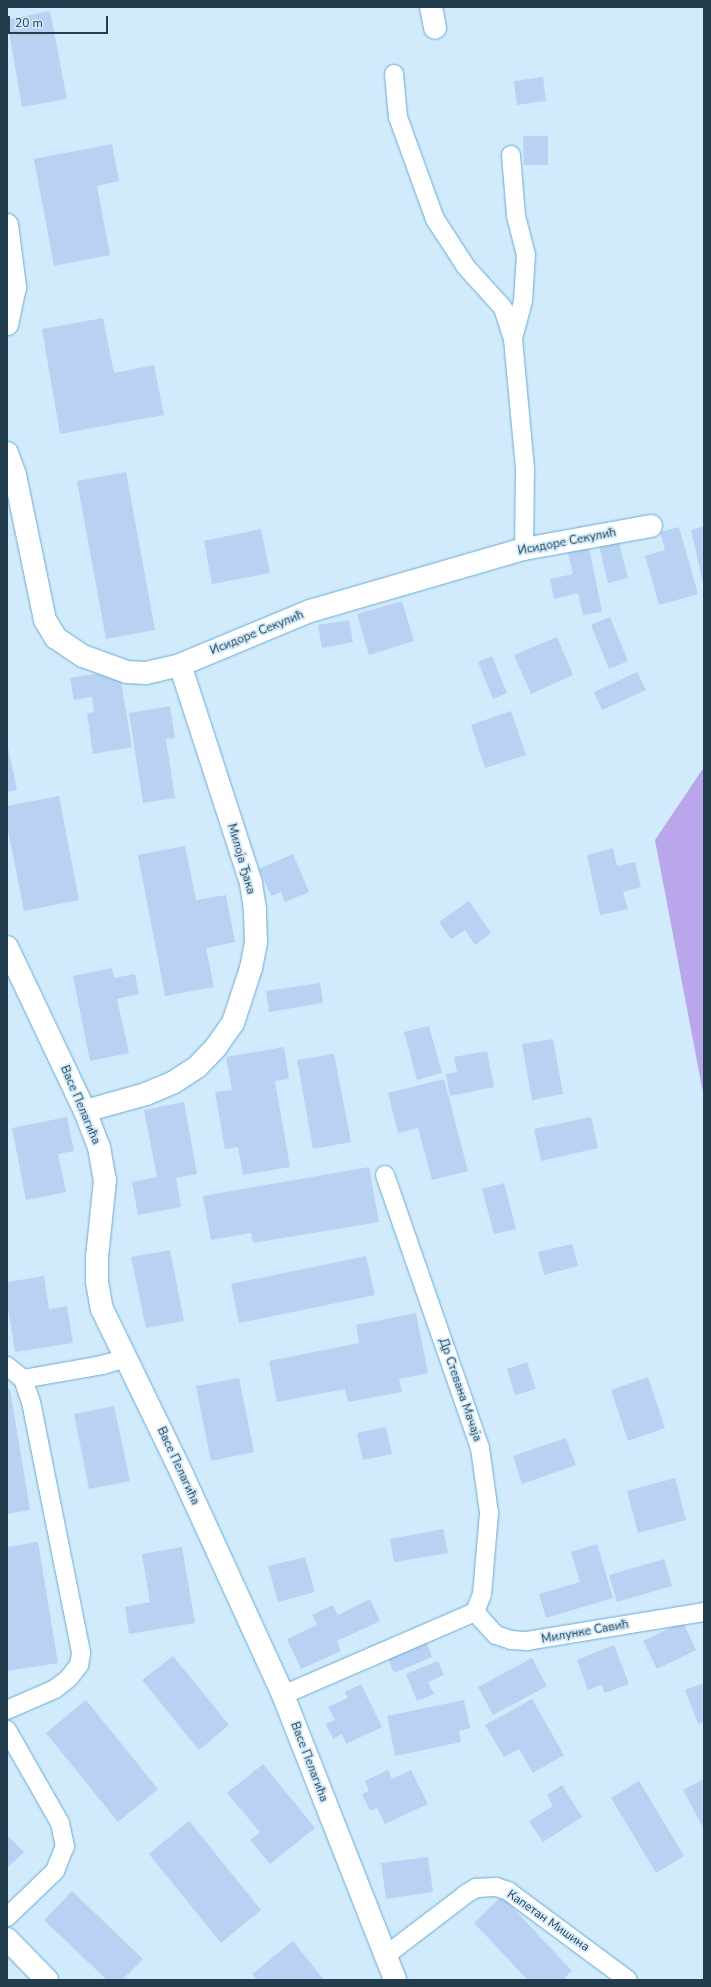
<!DOCTYPE html>
<html>
<head>
<meta charset="utf-8">
<style>
  body { margin:0 }
  #map { position:relative; width:711px; height:1987px; overflow:hidden; background:#d1ebfc; font-family:"Nunito Sans",sans-serif }
  div>[style] { position:absolute }
  .green>* { inset:0; background:#baa6ea }
  .building>* { inset:0; background:#b9d1f3 }
  .roads { filter:drop-shadow(0 0 1px #6babd3) drop-shadow(0 0 1px #6babd3) }
  .service>* { height:18px; margin:-9px; padding:0 9px; transform-origin:9px; border-radius:9px; background:#fff }
  .minor>* { height:22px; margin:-11px; padding:0 11px; transform-origin:11px; border-radius:11px; background:#fff }
  span { translate:-50% -50%; white-space:nowrap; text-align:center; line-height:1.15; -webkit-text-stroke:3.5px #d1ebfc; paint-order:stroke }
  .street-label { font-size:12px; color:#223d4d }
  .frame { position:absolute; inset:0; border:8px solid #223d4d; pointer-events:none }
  .scale { position:absolute; left:8px; top:16px; width:100px; height:18px; box-sizing:border-box; border:2px solid #223d4d; border-top:0; padding-left:5px; font-size:12px; line-height:14px; white-space:nowrap; color:#223d4d; -webkit-text-stroke:3px #d1ebfc; paint-order:stroke }
</style>
</head>
<body>
<div id="map">
  <div class="green">
    <div style="clip-path:polygon(704px 767px,704px 1098px,655px 840px)"></div>
  </div>
  <div class="building">
    <div style="clip-path:polygon(50px 11px,67px 99px,22px 107px,7px 20px)"></div>
    <div style="clip-path:polygon(543px 77px,546px 101px,517px 105px,514px 81px)"></div>
    <div style="clip-path:polygon(523px 136px,548px 136px,548px 165px,524px 165px)"></div>
    <div style="clip-path:polygon(112px 144px,119px 181px,97px 186px,110px 255px,54px 266px,34px 159px)"></div>
    <div style="clip-path:polygon(103px 318px,114px 373px,154px 365px,164px 415px,60px 434px,42px 329px)"></div>
    <div style="clip-path:polygon(126px 472px,155px 630px,106px 639px,77px 481px)"></div>
    <div style="clip-path:polygon(704px 526px,704px 583px,703px 583px,691px 530px)"></div>
    <div style="clip-path:polygon(679px 527px,698px 594px,659px 605px,645px 556px,665px 550px,660px 532px)"></div>
    <div style="clip-path:polygon(261px 529px,270px 573px,212px 584px,204px 541px)"></div>
    <div style="clip-path:polygon(619px 542px,628px 578px,608px 583px,599px 546px)"></div>
    <div style="clip-path:polygon(589px 548px,602px 612px,583px 615px,578px 593px,554px 599px,550px 579px,573px 574px,568px 552px)"></div>
    <div style="clip-path:polygon(402px 601px,414px 641px,369px 655px,357px 614px)"></div>
    <div style="clip-path:polygon(610px 617px,628px 661px,609px 669px,591px 625px)"></div>
    <div style="clip-path:polygon(349px 620px,353px 642px,322px 648px,318px 625px)"></div>
    <div style="clip-path:polygon(557px 637px,573px 675px,531px 694px,514px 655px)"></div>
    <div style="clip-path:polygon(492px 656px,507px 693px,493px 699px,478px 662px)"></div>
    <div style="clip-path:polygon(119px 670px,132px 747px,93px 754px,87px 713px,94px 712px,92px 697px,74px 700px,70px 678px)"></div>
    <div style="clip-path:polygon(637px 672px,646px 690px,602px 710px,594px 692px)"></div>
    <div style="clip-path:polygon(170px 706px,175px 738px,166px 739px,175px 798px,143px 803px,129px 713px)"></div>
    <div style="clip-path:polygon(511px 711px,526px 755px,485px 768px,471px 725px)"></div>
    <div style="clip-path:polygon(7px 743px,17px 790px,7px 792px)"></div>
    <div style="clip-path:polygon(59px 796px,79px 900px,24px 911px,7px 825px,7px 806px)"></div>
    <div style="clip-path:polygon(185px 846px,196px 900px,226px 895px,235px 942px,206px 948px,214px 987px,165px 996px,138px 855px)"></div>
    <div style="clip-path:polygon(613px 848px,617px 866px,635px 862px,641px 887px,623px 892px,628px 909px,600px 915px,587px 855px)"></div>
    <div style="clip-path:polygon(293px 854px,309px 892px,285px 902px,281px 892px,271px 896px,259px 869px)"></div>
    <div style="clip-path:polygon(469px 901px,491px 933px,475px 945px,465px 930px,451px 939px,439px 922px)"></div>
    <div style="clip-path:polygon(112px 968px,114px 978px,135px 974px,139px 994px,117px 999px,129px 1053px,90px 1061px,73px 976px)"></div>
    <div style="clip-path:polygon(320px 983px,323px 1003px,269px 1012px,266px 991px)"></div>
    <div style="clip-path:polygon(429px 1026px,442px 1073px,417px 1080px,404px 1032px)"></div>
    <div style="clip-path:polygon(553px 1039px,563px 1094px,532px 1100px,522px 1044px)"></div>
    <div style="clip-path:polygon(284px 1047px,289px 1079px,275px 1081px,290px 1167px,243px 1175px,238px 1147px,225px 1149px,215px 1092px,232px 1090px,226px 1057px)"></div>
    <div style="clip-path:polygon(487px 1051px,494px 1087px,450px 1096px,446px 1074px,457px 1072px,454px 1057px)"></div>
    <div style="clip-path:polygon(334px 1054px,351px 1142px,313px 1149px,297px 1060px)"></div>
    <div style="clip-path:polygon(444px 1079px,468px 1171px,432px 1180px,418px 1128px,398px 1133px,388px 1093px)"></div>
    <div style="clip-path:polygon(184px 1102px,197px 1174px,176px 1178px,181px 1207px,138px 1215px,132px 1182px,157px 1177px,144px 1110px)"></div>
    <div style="clip-path:polygon(67px 1117px,74px 1151px,58px 1154px,66px 1192px,26px 1200px,12px 1128px)"></div>
    <div style="clip-path:polygon(591px 1117px,598px 1148px,541px 1161px,534px 1129px)"></div>
    <div style="clip-path:polygon(369px 1167px,379px 1222px,253px 1243px,251px 1233px,211px 1240px,203px 1196px)"></div>
    <div style="clip-path:polygon(504px 1183px,516px 1229px,494px 1234px,482px 1189px)"></div>
    <div style="clip-path:polygon(572px 1244px,578px 1266px,544px 1275px,538px 1252px)"></div>
    <div style="clip-path:polygon(170px 1250px,184px 1321px,146px 1328px,131px 1257px)"></div>
    <div style="clip-path:polygon(366px 1256px,375px 1295px,239px 1323px,231px 1284px)"></div>
    <div style="clip-path:polygon(44px 1276px,49px 1309px,67px 1306px,73px 1343px,15px 1352px,7px 1302px,7px 1282px)"></div>
    <div style="clip-path:polygon(416px 1313px,428px 1373px,399px 1379px,402px 1392px,348px 1402px,345px 1389px,277px 1402px,269px 1361px,359px 1343px,356px 1325px)"></div>
    <div style="clip-path:polygon(527px 1362px,536px 1389px,515px 1395px,507px 1369px)"></div>
    <div style="clip-path:polygon(648px 1377px,665px 1428px,628px 1441px,611px 1390px)"></div>
    <div style="clip-path:polygon(239px 1378px,254px 1452px,211px 1461px,196px 1386px)"></div>
    <div style="clip-path:polygon(7px 1389px,10px 1389px,30px 1510px,7px 1514px)"></div>
    <div style="clip-path:polygon(114px 1406px,130px 1481px,89px 1489px,74px 1414px)"></div>
    <div style="clip-path:polygon(386px 1427px,392px 1454px,363px 1460px,357px 1433px)"></div>
    <div style="clip-path:polygon(566px 1438px,576px 1465px,522px 1484px,513px 1456px)"></div>
    <div style="clip-path:polygon(675px 1478px,686px 1520px,638px 1533px,627px 1491px)"></div>
    <div style="clip-path:polygon(443px 1529px,448px 1553px,394px 1562px,390px 1539px)"></div>
    <div style="clip-path:polygon(38px 1542px,58px 1663px,7px 1671px,7px 1547px)"></div>
    <div style="clip-path:polygon(597px 1544px,613px 1598px,546px 1618px,539px 1594px,580px 1582px,571px 1552px)"></div>
    <div style="clip-path:polygon(182px 1547px,195px 1623px,129px 1634px,125px 1607px,150px 1602px,142px 1554px)"></div>
    <div style="clip-path:polygon(305px 1557px,315px 1592px,278px 1602px,268px 1566px)"></div>
    <div style="clip-path:polygon(664px 1559px,672px 1586px,617px 1602px,609px 1575px)"></div>
    <div style="clip-path:polygon(370px 1599px,380px 1621px,337px 1641px,341px 1651px,301px 1669px,287px 1639px,317px 1625px,312px 1615px,333px 1605px,338px 1615px)"></div>
    <div style="clip-path:polygon(683px 1622px,696px 1650px,657px 1669px,643px 1641px)"></div>
    <div style="clip-path:polygon(425px 1638px,432px 1657px,394px 1673px,386px 1654px)"></div>
    <div style="clip-path:polygon(614px 1645px,629px 1684px,605px 1693px,601px 1685px,588px 1690px,577px 1660px)"></div>
    <div style="clip-path:polygon(173px 1656px,229px 1725px,199px 1750px,142px 1680px)"></div>
    <div style="clip-path:polygon(532px 1658px,547px 1686px,493px 1715px,478px 1687px)"></div>
    <div style="clip-path:polygon(438px 1661px,444px 1675px,428px 1682px,434px 1694px,417px 1701px,406px 1674px)"></div>
    <div style="clip-path:polygon(704px 1683px,704px 1722px,698px 1724px,685px 1690px)"></div>
    <div style="clip-path:polygon(361px 1684px,382px 1727px,346px 1744px,342px 1734px,333px 1739px,326px 1724px,335px 1720px,328px 1707px,348px 1698px,345px 1692px)"></div>
    <div style="clip-path:polygon(532px 1699px,564px 1755px,533px 1773px,519px 1749px,504px 1757px,485px 1725px)"></div>
    <div style="clip-path:polygon(86px 1700px,158px 1789px,118px 1822px,46px 1733px)"></div>
    <div style="clip-path:polygon(464px 1700px,470px 1728px,459px 1731px,461px 1742px,395px 1756px,387px 1716px)"></div>
    <div style="clip-path:polygon(263px 1764px,315px 1828px,270px 1864px,250px 1840px,260px 1832px,227px 1793px)"></div>
    <div style="clip-path:polygon(388px 1770px,392px 1779px,411px 1770px,428px 1804px,385px 1824px,377px 1808px,370px 1811px,362px 1794px,369px 1791px,365px 1781px)"></div>
    <div style="clip-path:polygon(704px 1779px,704px 1829px,683px 1790px)"></div>
    <div style="clip-path:polygon(639px 1781px,684px 1856px,656px 1873px,611px 1798px)"></div>
    <div style="clip-path:polygon(562px 1785px,582px 1817px,543px 1842px,529px 1821px,553px 1806px,547px 1795px)"></div>
    <div style="clip-path:polygon(189px 1821px,261px 1910px,221px 1943px,149px 1854px)"></div>
    <div style="clip-path:polygon(7px 1835px,24px 1852px,7px 1868px)"></div>
    <div style="clip-path:polygon(428px 1857px,433px 1892px,386px 1899px,381px 1863px)"></div>
    <div style="clip-path:polygon(72px 1891px,143px 1959px,122px 1980px,107px 1980px,44px 1920px)"></div>
    <div style="clip-path:polygon(502px 1896px,572px 1971px,562px 1980px,528px 1980px,474px 1923px)"></div>
    <div style="clip-path:polygon(293px 1941px,324px 1980px,257px 1980px,252px 1974px)"></div>
  </div>
  <div class="roads">
    <div class="service">
      <div style="left:394px;top:74px;width:43px;rotate:84.7deg"></div>
      <div style="left:398px;top:117px;width:109px;rotate:70.1deg"></div>
      <div style="left:435px;top:219px;width:57px;rotate:57.1deg"></div>
      <div style="left:466px;top:267px;width:55px;rotate:47.9deg"></div>
      <div style="left:503px;top:308px;width:33px;rotate:72deg"></div>
      <div style="left:513px;top:339px;width:131px;rotate:84.7deg"></div>
      <div style="left:525px;top:469px;width:80px;rotate:90.7deg"></div>
      <div style="left:511px;top:155px;width:61px;rotate:85.3deg"></div>
      <div style="left:516px;top:216px;width:40px;rotate:75.6deg"></div>
      <div style="left:526px;top:255px;width:46px;rotate:93.7deg"></div>
      <div style="left:523px;top:301px;width:39px;rotate:105deg"></div>
      <div style="left:385px;top:1175px;width:289px;rotate:70.8deg"></div>
      <div style="left:480px;top:1448px;width:66px;rotate:82.1deg"></div>
      <div style="left:489px;top:1513px;width:81px;rotate:94.9deg"></div>
      <div style="left:482px;top:1594px;width:19px;rotate:111deg"></div>
      <div style="left:7px;top:1366px;width:21px;rotate:39deg"></div>
      <div style="left:23px;top:1379px;width:24px;rotate:71deg"></div>
      <div style="left:31px;top:1402px;width:256px;rotate:78.7deg"></div>
      <div style="left:81px;top:1653px;width:12px;rotate:99deg"></div>
      <div style="left:79px;top:1665px;width:16px;rotate:128deg"></div>
      <div style="left:69px;top:1678px;width:18px;rotate:142deg"></div>
      <div style="left:55px;top:1689px;width:52px;rotate:156.4deg"></div>
      <div style="left:23px;top:1379px;width:80px;rotate:-10deg"></div>
      <div style="left:102px;top:1365px;width:25px;rotate:-16deg"></div>
      <div style="left:475px;top:1612px;width:31px;rotate:48deg"></div>
      <div style="left:496px;top:1635px;width:16px;rotate:18deg"></div>
      <div style="left:511px;top:1640px;width:16px;rotate:4deg"></div>
      <div style="left:527px;top:1641px;width:179px;rotate:-9.3deg"></div>
      <div style="left:283px;top:1695px;width:209px;rotate:-23.4deg"></div>
      <div style="left:7px;top:1730px;width:107px;rotate:60.3deg"></div>
      <div style="left:60px;top:1823px;width:24px;rotate:78deg"></div>
      <div style="left:65px;top:1846px;width:27px;rotate:112deg"></div>
      <div style="left:55px;top:1871px;width:66px;rotate:136.2deg"></div>
      <div style="left:385px;top:1956px;width:102px;rotate:-37.4deg"></div>
      <div style="left:466px;top:1894px;width:12px;rotate:-31deg"></div>
      <div style="left:476px;top:1888px;width:20px;rotate:-3deg"></div>
      <div style="left:496px;top:1887px;width:13px;rotate:18deg"></div>
      <div style="left:508px;top:1891px;width:149px;rotate:36.6deg"></div>
    </div>
    <div class="minor">
      <div style="left:431px;top:7px;width:21px;rotate:79deg"></div>
      <div style="left:7px;top:225px;width:63px;rotate:82.6deg"></div>
      <div style="left:15px;top:287px;width:38px;rotate:102deg"></div>
      <div style="left:7px;top:453px;width:23px;rotate:70deg"></div>
      <div style="left:15px;top:475px;width:148px;rotate:78.3deg"></div>
      <div style="left:45px;top:620px;width:21px;rotate:59deg"></div>
      <div style="left:56px;top:638px;width:32px;rotate:34deg"></div>
      <div style="left:83px;top:656px;width:47px;rotate:20deg"></div>
      <div style="left:127px;top:672px;width:19px;rotate:3deg"></div>
      <div style="left:146px;top:673px;width:35px;rotate:-13deg"></div>
      <div style="left:180px;top:665px;width:141px;rotate:-22.6deg"></div>
      <div style="left:310px;top:611px;width:223px;rotate:-16.2deg"></div>
      <div style="left:524px;top:549px;width:129px;rotate:-10.3deg"></div>
      <div style="left:7px;top:947px;width:182px;rotate:64.6deg"></div>
      <div style="left:85px;top:1111px;width:39px;rotate:69deg"></div>
      <div style="left:99px;top:1147px;width:34px;rotate:80deg"></div>
      <div style="left:105px;top:1180px;width:77px;rotate:95.9deg"></div>
      <div style="left:97px;top:1257px;width:25px;rotate:90deg"></div>
      <div style="left:97px;top:1282px;width:27px;rotate:80deg"></div>
      <div style="left:102px;top:1309px;width:183px;rotate:64.1deg"></div>
      <div style="left:182px;top:1474px;width:243px;rotate:65.4deg"></div>
      <div style="left:283px;top:1695px;width:306px;rotate:68.5deg"></div>
      <div style="left:85px;top:1111px;width:63px;rotate:-15.6deg"></div>
      <div style="left:146px;top:1094px;width:30px;rotate:-23deg"></div>
      <div style="left:174px;top:1082px;width:27px;rotate:-33deg"></div>
      <div style="left:197px;top:1067px;width:28px;rotate:-46deg"></div>
      <div style="left:216px;top:1047px;width:29px;rotate:-55deg"></div>
      <div style="left:233px;top:1023px;width:58px;rotate:-71.9deg"></div>
      <div style="left:251px;top:968px;width:26px;rotate:-79deg"></div>
      <div style="left:256px;top:942px;width:33px;rotate:-92deg"></div>
      <div style="left:255px;top:909px;width:26px;rotate:-99deg"></div>
      <div style="left:251px;top:883px;width:229px;rotate:-108deg"></div>
      <div style="left:7px;top:1939px;width:57px;rotate:45.7deg"></div>
    </div>
  </div>
  <div class="street-label">
    <span style="left:567px;top:542px;rotate:-11deg">Исидоре Секулић</span>
    <span style="left:257px;top:633px;rotate:-22deg">Исидоре Секулић</span>
    <span style="left:241px;top:859px;rotate:74deg">Милоја Ђака</span>
    <span style="left:80px;top:1105px;rotate:67deg">Васе Пелагића</span>
    <span style="left:460px;top:1390px;rotate:71deg">Др Стевана Мачаја</span>
    <span style="left:178px;top:1466px;rotate:65deg">Васе Пелагића</span>
    <span style="left:585px;top:1632px;rotate:-10deg">Милунке Савић</span>
    <span style="left:309px;top:1762px;rotate:69deg">Васе Пелагића</span>
    <span style="left:548px;top:1921px;rotate:35deg">Капетан Мишина</span>
  </div>
  <div class="frame"></div>
  <div class="scale">20 m</div>
</div>
</body>
</html>
